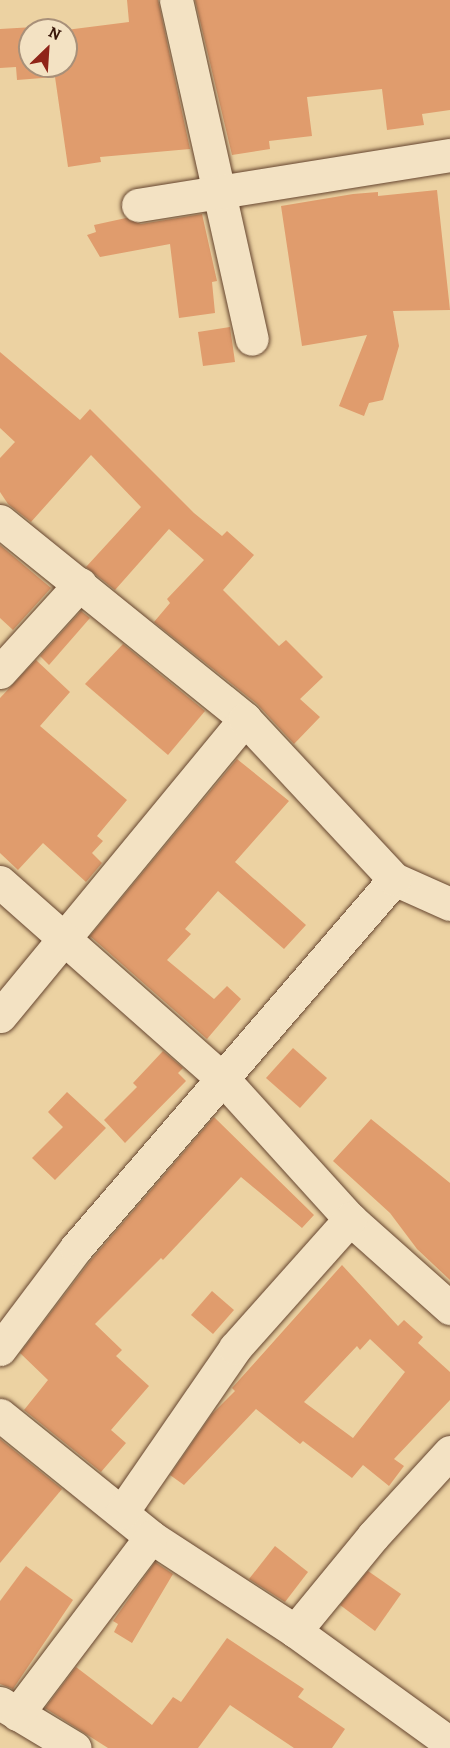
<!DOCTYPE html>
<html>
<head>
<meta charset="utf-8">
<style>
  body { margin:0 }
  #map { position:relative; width:450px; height:1748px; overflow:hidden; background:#ecd2a2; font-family:Alegreya,serif }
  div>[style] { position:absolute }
  .building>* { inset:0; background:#e09c6d }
  .roads { filter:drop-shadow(0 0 2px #65452f) drop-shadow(0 0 2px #65452f) }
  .street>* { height:33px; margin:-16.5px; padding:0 16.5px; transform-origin:16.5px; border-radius:16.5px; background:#f3e2c3 }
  span { translate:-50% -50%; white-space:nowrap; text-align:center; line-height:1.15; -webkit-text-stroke:6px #f3e2c3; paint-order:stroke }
  .north { position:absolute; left:18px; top:18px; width:60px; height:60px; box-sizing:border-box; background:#f3e2c3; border:2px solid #a89079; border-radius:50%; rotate:25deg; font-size:16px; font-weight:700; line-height:24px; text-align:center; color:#381609 }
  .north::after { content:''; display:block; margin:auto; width:21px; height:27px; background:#8f2418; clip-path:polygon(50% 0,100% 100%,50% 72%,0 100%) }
</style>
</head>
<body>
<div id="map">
  <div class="building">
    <div style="clip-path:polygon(127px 0,158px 0,190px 149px,100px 157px,101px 162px,68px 167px,55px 77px,17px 80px,16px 67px,0 68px,0 29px,51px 26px,52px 30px,30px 30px,30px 66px,66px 66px,66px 30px,129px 22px)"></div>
    <div style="clip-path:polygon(195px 0,450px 0,450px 110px,422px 114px,424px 125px,387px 130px,382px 89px,307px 97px,312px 136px,269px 141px,270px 149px,232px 155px)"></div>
    <div style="clip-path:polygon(437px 190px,450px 310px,393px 311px,399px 346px,383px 400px,369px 403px,364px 416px,339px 406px,367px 335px,302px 346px,281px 206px,353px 194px,378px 192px,378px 196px)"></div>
    <div style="clip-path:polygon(202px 214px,217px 281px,212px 282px,215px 313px,179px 318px,170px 244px,100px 257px,87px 235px,96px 232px,94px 225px,126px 218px,141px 224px)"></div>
    <div style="clip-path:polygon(230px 327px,235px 362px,203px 366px,198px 332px)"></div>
    <div style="clip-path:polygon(0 352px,80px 420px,90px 409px,194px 513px,222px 536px,227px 531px,254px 555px,223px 590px,279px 646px,286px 640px,323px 677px,300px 699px,320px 717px,294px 744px,257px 704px,154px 622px,170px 603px,167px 599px,204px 560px,169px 529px,115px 590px,86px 567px,141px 507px,91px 455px,31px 522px,8px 504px,0 492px,0 458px,15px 442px,0 428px)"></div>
    <div style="clip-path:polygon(0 545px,51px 588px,13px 630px,0 618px)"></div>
    <div style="clip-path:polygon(81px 611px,90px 618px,49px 665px,40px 656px)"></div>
    <div style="clip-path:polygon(123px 644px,205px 711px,168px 755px,85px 684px)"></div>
    <div style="clip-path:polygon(36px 660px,70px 692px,40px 726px,127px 800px,97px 836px,103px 841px,92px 853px,102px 863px,86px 882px,43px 843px,18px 870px,0 853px,0 698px)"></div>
    <div style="clip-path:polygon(237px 759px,289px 801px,235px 862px,306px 925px,284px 949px,218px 891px,185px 929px,191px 934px,167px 960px,214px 999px,227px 986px,241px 999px,207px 1039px,90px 936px)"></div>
    <div style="clip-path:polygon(293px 1048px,327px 1078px,300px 1108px,266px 1078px)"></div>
    <div style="clip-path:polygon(163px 1051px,183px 1068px,178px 1073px,186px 1081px,125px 1143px,104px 1120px,137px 1087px,133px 1083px)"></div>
    <div style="clip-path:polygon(67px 1092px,106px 1128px,55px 1180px,32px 1158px,63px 1127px,48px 1112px)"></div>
    <div style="clip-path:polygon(214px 1117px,314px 1215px,302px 1228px,241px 1177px,163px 1260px,161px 1258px,95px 1324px,122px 1350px,116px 1356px,149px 1386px,111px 1430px,126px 1443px,101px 1472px,24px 1410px,48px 1380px,20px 1353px,91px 1260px)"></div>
    <div style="clip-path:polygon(371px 1119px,450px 1183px,450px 1280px,417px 1249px,390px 1213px,333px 1161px)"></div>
    <div style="clip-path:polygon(evenodd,342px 1265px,398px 1326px,404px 1320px,423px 1337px,418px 1343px,450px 1372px,450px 1400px,394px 1459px,404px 1466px,389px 1486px,363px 1465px,352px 1478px,303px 1441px,300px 1444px,256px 1409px,184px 1485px,170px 1475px,212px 1414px,235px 1391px,232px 1388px,342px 1265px,370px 1339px,405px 1372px,353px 1438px,304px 1402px,357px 1346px,360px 1350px,370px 1339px)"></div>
    <div style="clip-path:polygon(212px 1291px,234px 1310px,213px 1334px,191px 1315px)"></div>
    <div style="clip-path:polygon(0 1439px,62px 1489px,0 1563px)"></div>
    <div style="clip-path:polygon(275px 1546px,308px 1572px,285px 1602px,249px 1579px)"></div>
    <div style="clip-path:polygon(155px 1562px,173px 1574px,132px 1643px,114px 1632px,118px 1624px,113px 1621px)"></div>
    <div style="clip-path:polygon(26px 1566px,73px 1600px,13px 1689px,0 1684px,0 1601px)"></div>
    <div style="clip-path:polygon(368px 1571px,401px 1594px,375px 1631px,340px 1605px)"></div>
    <div style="clip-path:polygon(227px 1638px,304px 1689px,298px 1697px,345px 1729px,332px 1748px,294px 1748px,230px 1705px,198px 1748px,108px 1748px,45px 1708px,76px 1667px,152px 1725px,173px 1697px,181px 1702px)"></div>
  </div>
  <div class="roads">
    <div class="street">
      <div style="left:176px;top:0;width:347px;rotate:77.4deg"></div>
      <div style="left:138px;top:205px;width:316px;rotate:-9.1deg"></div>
      <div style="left:0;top:521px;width:315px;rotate:38.9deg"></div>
      <div style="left:245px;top:719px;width:385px;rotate:129.5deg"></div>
      <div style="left:0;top:672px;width:119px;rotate:-47.7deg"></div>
      <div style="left:394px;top:879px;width:61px;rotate:24.1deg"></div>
      <div style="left:0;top:882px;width:298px;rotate:41.5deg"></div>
      <div style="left:223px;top:1079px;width:189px;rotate:47.8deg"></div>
      <div style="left:350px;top:1219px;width:134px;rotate:41.7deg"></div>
      <div style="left:0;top:1349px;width:126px;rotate:-53deg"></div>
      <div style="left:76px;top:1248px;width:487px;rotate:-49.2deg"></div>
      <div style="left:394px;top:879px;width:219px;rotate:-133deg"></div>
      <div style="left:0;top:1415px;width:194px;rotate:38.9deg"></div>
      <div style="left:151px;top:1537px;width:172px;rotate:33.1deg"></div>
      <div style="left:295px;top:1631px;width:191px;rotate:35.9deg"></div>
      <div style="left:122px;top:1512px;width:199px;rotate:-55.4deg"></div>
      <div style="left:235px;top:1348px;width:173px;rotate:-48.3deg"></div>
      <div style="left:295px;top:1631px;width:123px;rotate:-50.6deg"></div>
      <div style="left:373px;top:1536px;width:114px;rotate:-47.5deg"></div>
      <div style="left:0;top:1703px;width:87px;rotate:31deg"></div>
      <div style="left:17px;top:1714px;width:222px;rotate:-52.9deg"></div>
    </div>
  </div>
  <div class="north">N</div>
</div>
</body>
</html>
